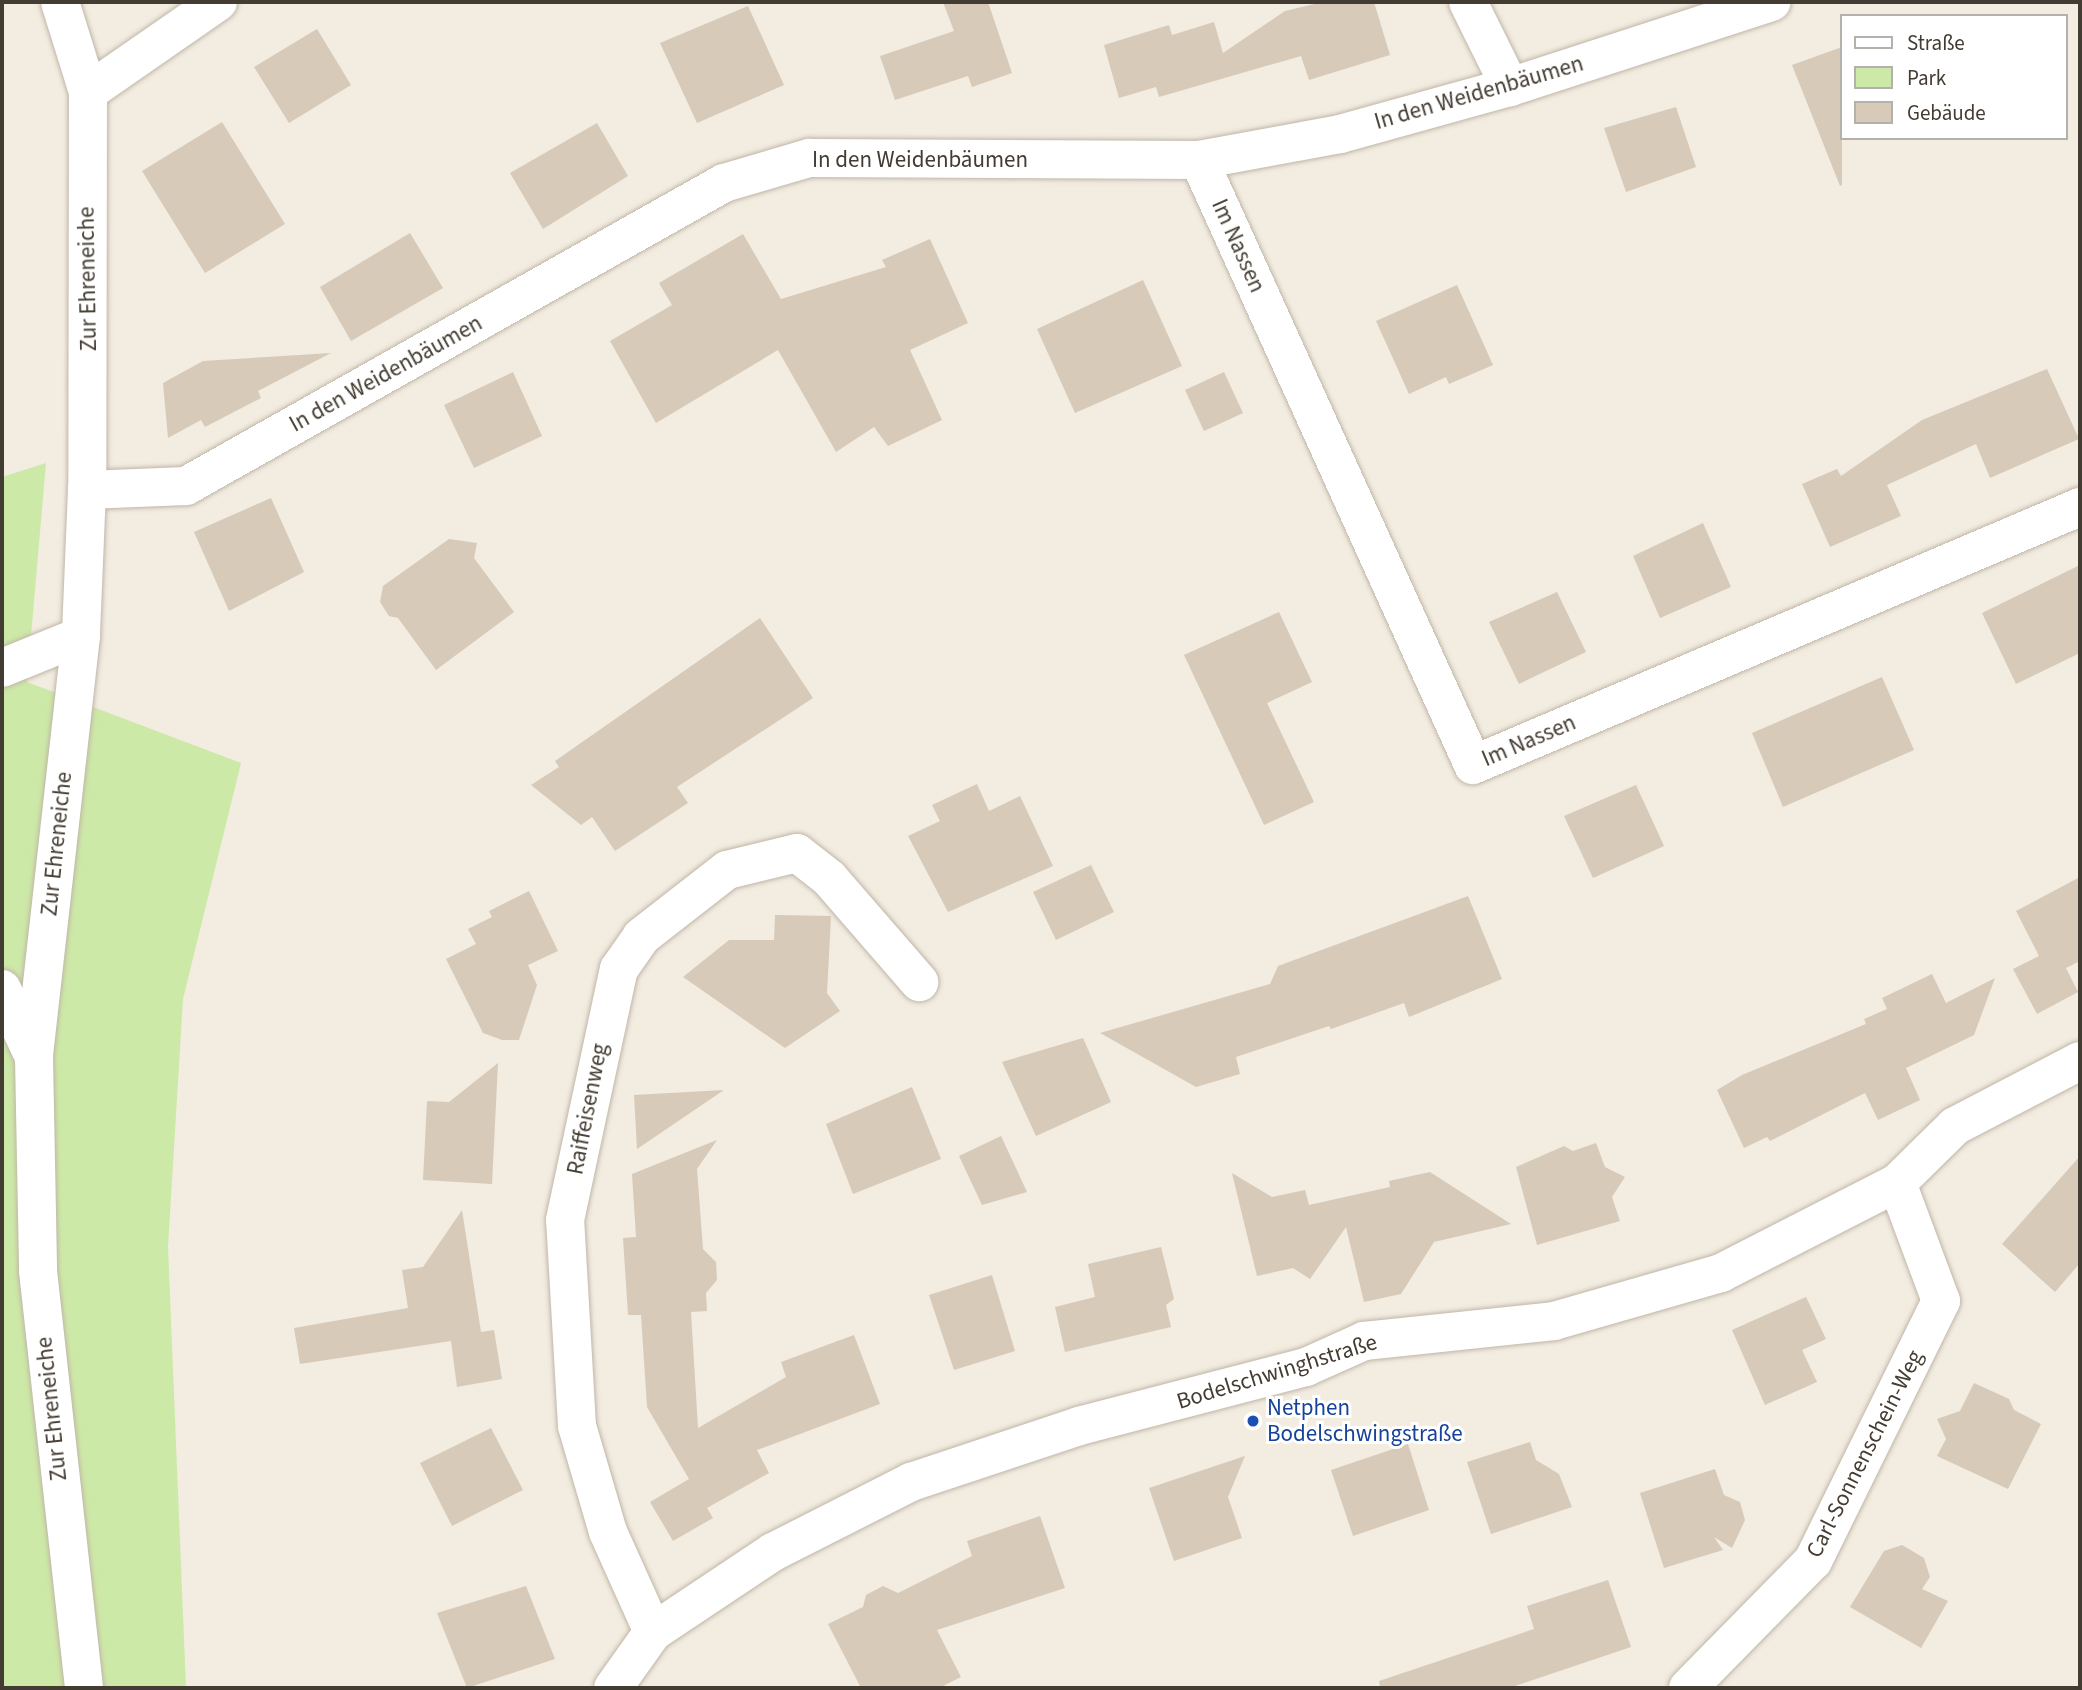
<!DOCTYPE html>
<html>
<head>
<meta charset="utf-8">
<style>
  body { margin:0 }
  #map { position:relative; width:2082px; height:1690px; overflow:hidden; background:#f2ece1; font-family:"Source Sans 3",sans-serif }
  div>[style] { position:absolute }
  .green>* { inset:0; background:#cde9a7 }
  .building>* { inset:0; background:#d7cab9 }
  .roads { filter:drop-shadow(0 0 2px #c0b6a7) drop-shadow(0 0 2px #c0b6a7) }
  .minor>* { height:38px; margin:-19px; padding:0 19px; transform-origin:19px; border-radius:19px; background:#fff }
  .dots>* { width:19px; height:19px; translate:-50% -50%; box-sizing:border-box; border:4px solid #fff; border-radius:50% }
  span { translate:-50% -50%; white-space:nowrap; text-align:center; line-height:1.15; -webkit-text-stroke:6px #fff; paint-order:stroke }
  .street-label { font-size:23px; color:#433c32 }
  .transit-label { font-size:23px; color:#164399 }
  .left { translate:0 -50%; text-align:left }
  .frame { position:absolute; inset:0; border:4px solid #433c32; pointer-events:none }
  .legend { position:absolute; left:1840px; top:14px; width:228px; height:126px; box-sizing:border-box; background:#fff; border:2px solid #b4b1ad; margin:0; padding:9px 12px; list-style:none; font-size:21px; color:#433c32 }
  .legend li { display:flex; align-items:center; gap:14px; height:35px }
  .legend b { width:35px; border:2px solid #b4b1ad }
</style>
</head>
<body>
<div id="map">
  <div class="green">
    <div style="clip-path:polygon(46px 463px,27px 682px,241px 763px,183px 999px,168px 1247px,186px 1688px,2px 1688px,2px 477px)"></div>
  </div>
  <div class="building">
    <div style="clip-path:polygon(943px 2px,988px 2px,1012px 73px,972px 87px,968px 76px,895px 100px,880px 56px,954px 31px)"></div>
    <div style="clip-path:polygon(1323px 2px,1374px 2px,1390px 55px,1309px 80px,1301px 56px,1159px 97px,1156px 87px,1119px 98px,1104px 45px,1169px 25px,1172px 35px,1214px 22px,1223px 53px,1285px 11px)"></div>
    <div style="clip-path:polygon(748px 6px,784px 85px,697px 123px,660px 43px)"></div>
    <div style="clip-path:polygon(317px 29px,351px 85px,289px 123px,254px 67px)"></div>
    <div style="clip-path:polygon(1842px 47px,1842px 185px,1840px 186px,1792px 65px)"></div>
    <div style="clip-path:polygon(1676px 107px,1696px 167px,1626px 192px,1604px 128px)"></div>
    <div style="clip-path:polygon(222px 122px,285px 224px,205px 273px,142px 171px)"></div>
    <div style="clip-path:polygon(597px 123px,628px 176px,543px 229px,510px 173px)"></div>
    <div style="clip-path:polygon(410px 233px,443px 288px,351px 341px,320px 287px)"></div>
    <div style="clip-path:polygon(743px 234px,781px 299px,886px 267px,882px 260px,930px 239px,968px 323px,910px 350px,942px 420px,888px 446px,874px 427px,836px 452px,778px 350px,656px 423px,610px 341px,672px 305px,659px 283px)"></div>
    <div style="clip-path:polygon(1143px 280px,1182px 366px,1075px 413px,1037px 329px)"></div>
    <div style="clip-path:polygon(1457px 285px,1493px 365px,1449px 384px,1446px 377px,1409px 394px,1376px 321px)"></div>
    <div style="clip-path:polygon(331px 353px,258px 391px,261px 398px,205px 427px,201px 420px,168px 438px,163px 383px,203px 361px)"></div>
    <div style="clip-path:polygon(2047px 369px,2079px 439px,1990px 478px,1976px 444px,1887px 485px,1901px 516px,1830px 547px,1802px 484px,1837px 469px,1841px 476px,1922px 420px)"></div>
    <div style="clip-path:polygon(513px 372px,542px 436px,474px 468px,444px 405px)"></div>
    <div style="clip-path:polygon(1224px 372px,1243px 413px,1204px 431px,1185px 390px)"></div>
    <div style="clip-path:polygon(271px 498px,304px 572px,229px 611px,194px 532px)"></div>
    <div style="clip-path:polygon(1703px 523px,1731px 587px,1660px 618px,1633px 556px)"></div>
    <div style="clip-path:polygon(449px 539px,477px 543px,474px 558px,514px 612px,436px 670px,398px 618px,389px 616px,380px 602px,383px 586px)"></div>
    <div style="clip-path:polygon(2080px 565px,2080px 653px,2016px 684px,1982px 613px)"></div>
    <div style="clip-path:polygon(1557px 592px,1586px 652px,1519px 684px,1489px 622px)"></div>
    <div style="clip-path:polygon(1279px 612px,1312px 682px,1267px 703px,1314px 802px,1264px 825px,1184px 655px)"></div>
    <div style="clip-path:polygon(760px 618px,813px 698px,677px 787px,688px 803px,615px 851px,592px 817px,581px 825px,531px 785px,559px 767px,555px 761px)"></div>
    <div style="clip-path:polygon(1882px 677px,1914px 750px,1783px 807px,1752px 733px)"></div>
    <div style="clip-path:polygon(977px 784px,989px 811px,1020px 796px,1053px 866px,948px 912px,908px 836px,940px 821px,932px 805px)"></div>
    <div style="clip-path:polygon(1636px 785px,1664px 846px,1593px 878px,1564px 816px)"></div>
    <div style="clip-path:polygon(1091px 865px,1114px 912px,1056px 940px,1033px 892px)"></div>
    <div style="clip-path:polygon(2080px 877px,2080px 961px,2066px 968px,2078px 992px,2037px 1014px,2013px 969px,2039px 956px,2016px 911px)"></div>
    <div style="clip-path:polygon(529px 891px,558px 951px,528px 965px,537px 985px,519px 1040px,502px 1040px,483px 1033px,446px 959px,476px 944px,468px 929px,492px 917px,489px 911px)"></div>
    <div style="clip-path:polygon(1468px 896px,1502px 979px,1409px 1017px,1404px 1003px,1331px 1029px,1329px 1026px,1236px 1057px,1240px 1074px,1196px 1087px,1100px 1033px,1270px 984px,1278px 966px)"></div>
    <div style="clip-path:polygon(775px 915px,831px 916px,827px 993px,840px 1011px,785px 1048px,683px 977px,729px 940px,774px 940px)"></div>
    <div style="clip-path:polygon(1932px 974px,1946px 1003px,1995px 978px,1974px 1035px,1906px 1068px,1920px 1100px,1878px 1120px,1865px 1093px,1770px 1141px,1767px 1137px,1744px 1148px,1717px 1090px,1742px 1075px,1866px 1024px,1864px 1019px,1887px 1009px,1882px 998px)"></div>
    <div style="clip-path:polygon(1083px 1038px,1111px 1102px,1036px 1136px,1002px 1062px)"></div>
    <div style="clip-path:polygon(498px 1063px,492px 1184px,423px 1180px,427px 1101px,449px 1102px)"></div>
    <div style="clip-path:polygon(912px 1087px,941px 1159px,853px 1194px,826px 1124px)"></div>
    <div style="clip-path:polygon(724px 1090px,637px 1149px,634px 1095px)"></div>
    <div style="clip-path:polygon(1001px 1136px,1027px 1192px,982px 1205px,959px 1156px)"></div>
    <div style="clip-path:polygon(717px 1140px,697px 1169px,703px 1249px,716px 1262px,717px 1280px,706px 1293px,707px 1311px,691px 1312px,698px 1428px,786px 1377px,781px 1362px,854px 1335px,880px 1404px,757px 1450px,769px 1473px,707px 1508px,713px 1518px,673px 1541px,650px 1502px,689px 1479px,647px 1407px,641px 1315px,628px 1315px,623px 1238px,636px 1237px,632px 1174px)"></div>
    <div style="clip-path:polygon(1596px 1143px,1605px 1167px,1625px 1177px,1612px 1197px,1620px 1221px,1537px 1245px,1516px 1167px,1564px 1146px,1573px 1151px)"></div>
    <div style="clip-path:polygon(2080px 1156px,2080px 1263px,2055px 1292px,2002px 1244px)"></div>
    <div style="clip-path:polygon(1430px 1172px,1511px 1224px,1434px 1242px,1401px 1294px,1364px 1302px,1346px 1227px,1310px 1279px,1293px 1268px,1257px 1276px,1232px 1173px,1272px 1197px,1305px 1190px,1309px 1205px,1390px 1187px,1389px 1181px)"></div>
    <div style="clip-path:polygon(462px 1210px,481px 1332px,494px 1330px,502px 1379px,457px 1387px,451px 1341px,300px 1364px,294px 1328px,408px 1308px,402px 1270px,423px 1267px)"></div>
    <div style="clip-path:polygon(1161px 1247px,1174px 1299px,1166px 1305px,1171px 1327px,1065px 1352px,1055px 1307px,1095px 1297px,1088px 1264px)"></div>
    <div style="clip-path:polygon(992px 1275px,1015px 1351px,954px 1370px,929px 1295px)"></div>
    <div style="clip-path:polygon(1806px 1297px,1826px 1339px,1802px 1350px,1817px 1382px,1765px 1405px,1732px 1330px)"></div>
    <div style="clip-path:polygon(1974px 1383px,2009px 1399px,2014px 1410px,2041px 1424px,2008px 1489px,1937px 1456px,1946px 1439px,1937px 1419px,1960px 1411px)"></div>
    <div style="clip-path:polygon(491px 1428px,523px 1490px,452px 1526px,420px 1463px)"></div>
    <div style="clip-path:polygon(1530px 1442px,1536px 1460px,1559px 1474px,1572px 1507px,1491px 1534px,1467px 1462px)"></div>
    <div style="clip-path:polygon(1408px 1444px,1429px 1510px,1353px 1536px,1331px 1470px)"></div>
    <div style="clip-path:polygon(1245px 1456px,1228px 1497px,1242px 1538px,1174px 1561px,1149px 1488px)"></div>
    <div style="clip-path:polygon(1715px 1469px,1724px 1495px,1740px 1502px,1745px 1520px,1732px 1548px,1714px 1537px,1723px 1550px,1664px 1568px,1640px 1493px)"></div>
    <div style="clip-path:polygon(1040px 1516px,1065px 1588px,937px 1630px,961px 1677px,939px 1688px,861px 1688px,828px 1624px,863px 1607px,866px 1595px,883px 1586px,898px 1593px,972px 1556px,967px 1541px)"></div>
    <div style="clip-path:polygon(1902px 1545px,1924px 1558px,1930px 1577px,1922px 1589px,1948px 1601px,1921px 1648px,1850px 1607px,1884px 1551px)"></div>
    <div style="clip-path:polygon(1608px 1580px,1631px 1647px,1509px 1688px,1380px 1688px,1379px 1681px,1534px 1629px,1527px 1606px)"></div>
    <div style="clip-path:polygon(526px 1586px,555px 1659px,467px 1688px,437px 1613px)"></div>
  </div>
  <div class="roads">
    <div class="minor">
      <div style="left:60px;top:2px;width:94px;rotate:72.7deg"></div>
      <div style="left:88px;top:92px;width:398px;rotate:90.1deg"></div>
      <div style="left:87px;top:490px;width:146px;rotate:92.4deg"></div>
      <div style="left:81px;top:636px;width:424px;rotate:96.4deg"></div>
      <div style="left:34px;top:1057px;width:214px;rotate:88.9deg"></div>
      <div style="left:38px;top:1271px;width:420px;rotate:83.7deg"></div>
      <div style="left:1468px;top:2px;width:95px;rotate:63.7deg"></div>
      <div style="left:88px;top:92px;width:158px;rotate:-34.7deg"></div>
      <div style="left:1199px;top:160px;width:664px;rotate:65.63deg"></div>
      <div style="left:1473px;top:765px;width:660px;rotate:-23.03deg"></div>
      <div style="left:87px;top:490px;width:99px;rotate:-2.3deg"></div>
      <div style="left:186px;top:486px;width:617px;rotate:-29.39deg"></div>
      <div style="left:724px;top:183px;width:89px;rotate:-16.4deg"></div>
      <div style="left:809px;top:158px;width:390px;rotate:0.3deg"></div>
      <div style="left:1199px;top:160px;width:143px;rotate:-10.4deg"></div>
      <div style="left:1340px;top:134px;width:176px;rotate:-15.5deg"></div>
      <div style="left:1510px;top:87px;width:275px;rotate:-18deg"></div>
      <div style="left:2px;top:668px;width:85px;rotate:-22.1deg"></div>
      <div style="left:2px;top:989px;width:75px;rotate:64.8deg"></div>
      <div style="left:653px;top:1632px;width:110px;rotate:-114.2deg"></div>
      <div style="left:608px;top:1532px;width:110px;rotate:-106.3deg"></div>
      <div style="left:577px;top:1426px;width:206px;rotate:-93.3deg"></div>
      <div style="left:565px;top:1220px;width:257px;rotate:-77.9deg"></div>
      <div style="left:619px;top:969px;width:39px;rotate:-55deg"></div>
      <div style="left:641px;top:937px;width:109px;rotate:-37.9deg"></div>
      <div style="left:727px;top:870px;width:72px;rotate:-13.7deg"></div>
      <div style="left:797px;top:853px;width:41px;rotate:38deg"></div>
      <div style="left:829px;top:878px;width:138px;rotate:49.1deg"></div>
      <div style="left:613px;top:1688px;width:69px;rotate:-54.5deg"></div>
      <div style="left:653px;top:1632px;width:144px;rotate:-33.7deg"></div>
      <div style="left:773px;top:1552px;width:155px;rotate:-26.9deg"></div>
      <div style="left:911px;top:1482px;width:177px;rotate:-18.4deg"></div>
      <div style="left:1079px;top:1426px;width:235px;rotate:-14.6deg"></div>
      <div style="left:1306px;top:1367px;width:64px;rotate:-24.1deg"></div>
      <div style="left:1364px;top:1341px;width:191px;rotate:-6deg"></div>
      <div style="left:1554px;top:1321px;width:174px;rotate:-16deg"></div>
      <div style="left:1721px;top:1273px;width:198px;rotate:-27.1deg"></div>
      <div style="left:1897px;top:1183px;width:81px;rotate:-44.5deg"></div>
      <div style="left:1955px;top:1126px;width:141px;rotate:-27.5deg"></div>
      <div style="left:1688px;top:1688px;width:178px;rotate:-45.5deg"></div>
      <div style="left:1813px;top:1561px;width:290px;rotate:-63.8deg"></div>
      <div style="left:1941px;top:1301px;width:126px;rotate:-110.4deg"></div>
    </div>
  </div>
  <div class="dots">
    <div style="left:1253px;top:1421px;background:#1a4fb4"></div>
  </div>
  <div class="street-label">
    <span style="left:1479px;top:93px;rotate:-16deg">In den Weidenbäumen</span>
    <span style="left:920px;top:160px">In den Weidenbäumen</span>
    <span style="left:1238px;top:246px;rotate:66deg">Im Nassen</span>
    <span style="left:88px;top:279px;rotate:-91deg">Zur Ehreneiche</span>
    <span style="left:386px;top:374px;rotate:-29deg">In den Weidenbäumen</span>
    <span style="left:1529px;top:741px;rotate:-23deg">Im Nassen</span>
    <span style="left:57px;top:844px;rotate:-84deg">Zur Ehreneiche</span>
    <span style="left:588px;top:1109px;rotate:-79deg">Raiffeisenweg</span>
    <span style="left:1277px;top:1372px;rotate:-17deg">Bodelschwinghstraße</span>
    <span style="left:52px;top:1409px;rotate:-96deg">Zur Ehreneiche</span>
    <span style="left:1865px;top:1454px;rotate:-63deg">Carl-Sonnenschein-Weg</span>
  </div>
  <div class="transit-label">
    <span class="left" style="left:1267px;top:1421px">Netphen<br>Bodelschwingstraße</span>
  </div>
  <div class="frame"></div>
  <ul class="legend">
  <li><b style="height:9px;background:#fff"></b>Straße</li>
  <li><b style="height:19px;background:#cde9a7"></b>Park</li>
  <li><b style="height:19px;background:#d7cab9"></b>Gebäude</li>
  </ul>
</div>
</body>
</html>
